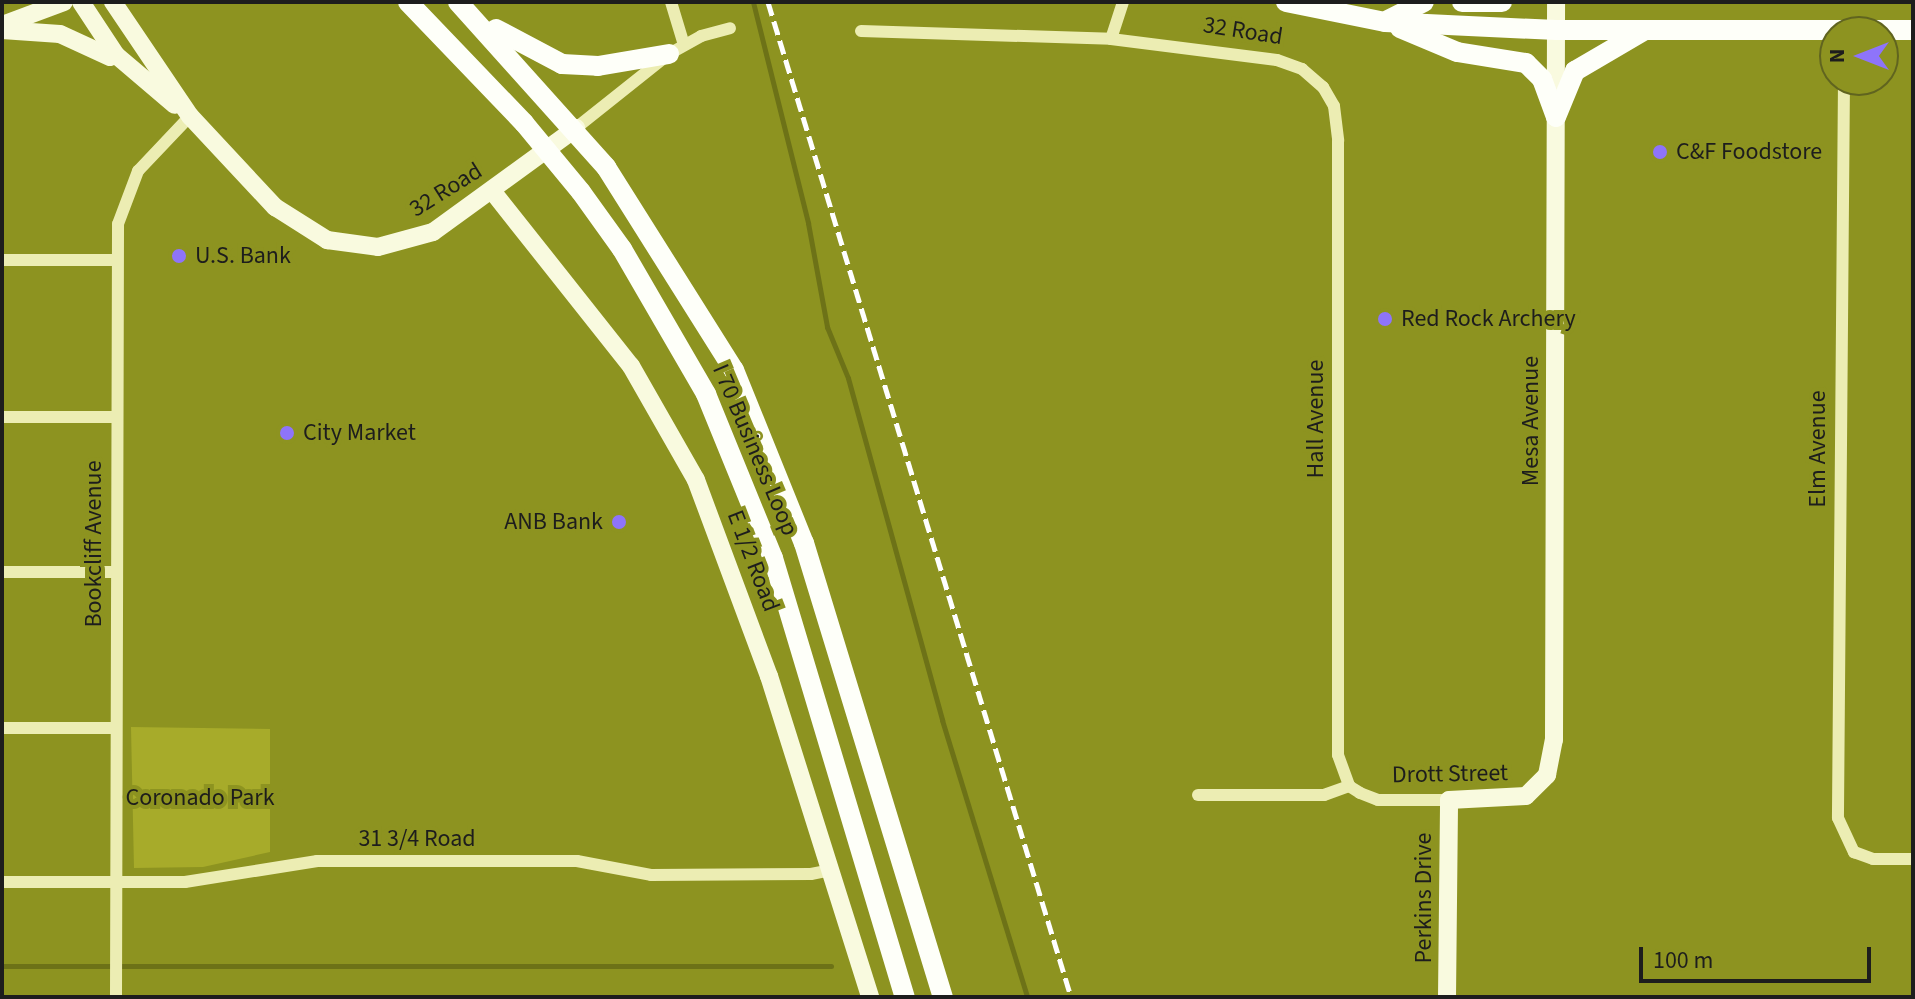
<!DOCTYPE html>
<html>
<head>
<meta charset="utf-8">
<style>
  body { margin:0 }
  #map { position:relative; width:1915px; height:999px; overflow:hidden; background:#8d9320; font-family:"Source Sans 3",sans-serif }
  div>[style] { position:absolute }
  .green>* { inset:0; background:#a7ab2a }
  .stream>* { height:5px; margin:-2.5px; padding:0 2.5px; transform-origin:2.5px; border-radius:2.5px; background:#6d7217 }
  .street>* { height:12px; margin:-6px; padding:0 6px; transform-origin:6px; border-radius:6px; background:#ecedb3 }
  .secondary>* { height:18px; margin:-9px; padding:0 9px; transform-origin:9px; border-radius:9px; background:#f9fadf }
  .primary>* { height:20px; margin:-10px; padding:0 10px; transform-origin:10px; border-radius:10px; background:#fefff9 }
  .rail>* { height:5px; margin-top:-2.5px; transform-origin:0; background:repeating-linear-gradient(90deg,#fff 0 14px,transparent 0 20px) }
  .dots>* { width:22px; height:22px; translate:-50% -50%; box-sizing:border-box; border:4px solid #8d9320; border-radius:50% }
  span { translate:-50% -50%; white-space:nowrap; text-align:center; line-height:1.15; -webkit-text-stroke:8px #8d9320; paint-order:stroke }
  .street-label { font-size:24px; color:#1d1d1d }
  .poi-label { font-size:24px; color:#1d1d1d }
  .left { translate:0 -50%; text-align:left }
  .right { translate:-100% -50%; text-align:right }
  .park-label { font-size:24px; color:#1d1d1b }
  .frame { position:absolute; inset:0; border:4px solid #1d1d1d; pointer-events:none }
  .north { position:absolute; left:1819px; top:16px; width:80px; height:80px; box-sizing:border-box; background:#8d9320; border:2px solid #60641f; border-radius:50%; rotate:270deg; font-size:22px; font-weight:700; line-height:32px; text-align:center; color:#1d1d1d }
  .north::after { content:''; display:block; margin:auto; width:28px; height:36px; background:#8e74fa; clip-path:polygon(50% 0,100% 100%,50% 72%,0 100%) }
  .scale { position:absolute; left:1639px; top:947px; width:232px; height:36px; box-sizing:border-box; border:4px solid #1d1d1d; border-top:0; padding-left:10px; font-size:24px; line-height:28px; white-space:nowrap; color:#1d1d1d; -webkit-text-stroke:6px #8d9320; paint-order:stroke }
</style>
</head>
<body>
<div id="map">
  <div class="green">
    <div style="clip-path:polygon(131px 727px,270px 729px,270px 852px,203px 867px,134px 868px)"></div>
  </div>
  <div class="stream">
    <div style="left:753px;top:2px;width:228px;rotate:76deg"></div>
    <div style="left:808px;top:223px;width:106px;rotate:79.6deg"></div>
    <div style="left:827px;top:327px;width:55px;rotate:67.6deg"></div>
    <div style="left:848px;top:378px;width:355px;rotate:74.6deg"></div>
    <div style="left:942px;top:720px;width:290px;rotate:72.9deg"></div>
    <div style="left:2px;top:966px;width:829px"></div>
  </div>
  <div class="street">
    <div style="left:671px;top:2px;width:45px;rotate:73.2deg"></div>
    <div style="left:861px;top:31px;width:250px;rotate:1.8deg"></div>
    <div style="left:1111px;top:39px;width:167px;rotate:7.2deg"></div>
    <div style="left:1277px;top:60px;width:27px;rotate:20deg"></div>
    <div style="left:1302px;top:69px;width:28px;rotate:41deg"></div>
    <div style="left:1323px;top:87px;width:22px;rotate:60deg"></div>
    <div style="left:1334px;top:106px;width:35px;rotate:83deg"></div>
    <div style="left:1338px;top:141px;width:614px;rotate:90deg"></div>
    <div style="left:1338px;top:755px;width:33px;rotate:70deg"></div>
    <div style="left:1349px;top:786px;width:13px;rotate:32deg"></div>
    <div style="left:1360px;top:793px;width:19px;rotate:21deg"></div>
    <div style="left:1378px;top:800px;width:71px"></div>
    <div style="left:1111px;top:39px;width:39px;rotate:-72deg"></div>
    <div style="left:1844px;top:80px;width:738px;rotate:90.47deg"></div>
    <div style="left:1838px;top:818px;width:38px;rotate:65deg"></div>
    <div style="left:1854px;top:852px;width:20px;rotate:20deg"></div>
    <div style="left:1873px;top:859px;width:40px"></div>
    <div style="left:576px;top:128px;width:119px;rotate:-38.5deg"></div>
    <div style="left:669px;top:54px;width:37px;rotate:-29deg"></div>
    <div style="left:701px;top:36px;width:30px;rotate:-15deg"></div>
    <div style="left:2px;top:260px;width:114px"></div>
    <div style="left:2px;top:417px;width:114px"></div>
    <div style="left:2px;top:572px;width:114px"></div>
    <div style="left:2px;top:728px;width:114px"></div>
    <div style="left:1198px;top:795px;width:126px"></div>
    <div style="left:1324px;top:795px;width:27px;rotate:-20deg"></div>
    <div style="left:2px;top:882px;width:183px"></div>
    <div style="left:185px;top:882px;width:134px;rotate:-9deg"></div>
    <div style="left:317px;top:861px;width:260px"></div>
    <div style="left:577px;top:861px;width:75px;rotate:10.7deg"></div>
    <div style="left:651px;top:875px;width:160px;rotate:-0.4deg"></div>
    <div style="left:811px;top:874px;width:20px;rotate:-11deg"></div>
    <div style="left:116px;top:997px;width:773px;rotate:-89.85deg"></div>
    <div style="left:118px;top:224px;width:57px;rotate:-69.3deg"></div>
    <div style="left:138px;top:171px;width:76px;rotate:-46.6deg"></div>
  </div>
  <div class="secondary">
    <div style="left:81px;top:2px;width:64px;rotate:56.6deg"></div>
    <div style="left:116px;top:55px;width:77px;rotate:40.3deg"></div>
    <div style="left:113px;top:2px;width:138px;rotate:56deg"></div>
    <div style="left:190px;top:116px;width:125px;rotate:47deg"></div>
    <div style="left:275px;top:207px;width:62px;rotate:32.4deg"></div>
    <div style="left:327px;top:240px;width:51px;rotate:7.8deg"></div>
    <div style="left:378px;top:247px;width:57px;rotate:-15.3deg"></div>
    <div style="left:433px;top:232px;width:177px;rotate:-36deg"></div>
    <div style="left:2px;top:25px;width:66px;rotate:-20.4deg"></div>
    <div style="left:2px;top:30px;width:58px;rotate:3.9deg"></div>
    <div style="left:60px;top:34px;width:55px;rotate:24.7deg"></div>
    <div style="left:493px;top:192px;width:222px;rotate:51.6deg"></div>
    <div style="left:631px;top:366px;width:131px;rotate:60.3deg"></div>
    <div style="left:696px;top:480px;width:209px;rotate:69.6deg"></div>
    <div style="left:769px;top:676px;width:337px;rotate:72.5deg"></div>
    <div style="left:1447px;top:997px;width:197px;rotate:-89.4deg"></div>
    <div style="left:1449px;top:800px;width:77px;rotate:-3deg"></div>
    <div style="left:1526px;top:796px;width:30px;rotate:-45deg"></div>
    <div style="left:1547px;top:775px;width:36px;rotate:-79deg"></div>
    <div style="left:1554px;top:740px;width:738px;rotate:-89.84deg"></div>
  </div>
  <div class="primary">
    <div style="left:408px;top:2px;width:168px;rotate:46.2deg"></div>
    <div style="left:524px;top:123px;width:89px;rotate:50.4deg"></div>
    <div style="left:581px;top:192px;width:70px;rotate:54.3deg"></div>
    <div style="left:622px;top:249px;width:168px;rotate:59.9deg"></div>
    <div style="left:706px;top:394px;width:177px;rotate:67.8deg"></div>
    <div style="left:773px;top:558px;width:458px;rotate:73.3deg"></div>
    <div style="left:458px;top:2px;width:222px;rotate:48.1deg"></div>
    <div style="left:606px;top:167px;width:240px;rotate:57.8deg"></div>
    <div style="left:734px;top:370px;width:187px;rotate:68deg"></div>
    <div style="left:804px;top:543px;width:475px;rotate:73deg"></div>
    <div style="left:1286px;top:2px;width:101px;rotate:11.4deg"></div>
    <div style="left:1385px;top:22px;width:172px;rotate:2.7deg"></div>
    <div style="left:1557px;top:30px;width:356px"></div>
    <div style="left:1462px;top:2px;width:40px"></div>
    <div style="left:1388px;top:20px;width:40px;rotate:-26.6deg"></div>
    <div style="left:1400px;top:28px;width:62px;rotate:22.8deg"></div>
    <div style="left:1457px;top:52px;width:70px;rotate:9.1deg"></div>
    <div style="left:1526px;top:63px;width:23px;rotate:45deg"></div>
    <div style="left:1542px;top:79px;width:40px;rotate:69.8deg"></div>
    <div style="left:496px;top:29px;width:75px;rotate:27.9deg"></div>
    <div style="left:562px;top:64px;width:36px;rotate:3deg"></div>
    <div style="left:598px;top:66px;width:72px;rotate:-9.6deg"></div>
    <div style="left:1556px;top:117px;width:50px;rotate:-67.6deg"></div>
    <div style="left:1575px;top:71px;width:81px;rotate:-30.4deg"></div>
  </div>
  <div class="rail">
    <div style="left:768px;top:2px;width:1040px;rotate:73.06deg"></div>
  </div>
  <div class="dots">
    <div style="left:1660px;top:152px;background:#8e74fa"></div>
    <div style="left:179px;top:256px;background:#8e74fa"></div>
    <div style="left:1385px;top:319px;background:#8e74fa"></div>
    <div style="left:287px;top:433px;background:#8e74fa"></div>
    <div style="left:619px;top:522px;background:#8e74fa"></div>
  </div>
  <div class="street-label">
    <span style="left:1243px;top:31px;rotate:9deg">32 Road</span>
    <span style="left:446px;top:190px;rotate:-32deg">32 Road</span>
    <span style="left:1316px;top:419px;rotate:-90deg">Hall Avenue</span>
    <span style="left:1531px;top:421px;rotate:-90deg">Mesa Avenue</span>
    <span style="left:1818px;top:449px;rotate:-90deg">Elm Avenue</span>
    <span style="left:755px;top:450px;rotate:67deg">I 70 Business Loop</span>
    <span style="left:94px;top:544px;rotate:-90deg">Bookcliff Avenue</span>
    <span style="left:753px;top:561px;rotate:69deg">E 1/2 Road</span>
    <span style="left:1450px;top:774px;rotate:-1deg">Drott Street</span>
    <span style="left:417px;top:839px">31 3/4 Road</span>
    <span style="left:1424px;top:898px;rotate:-90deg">Perkins Drive</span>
  </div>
  <div class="poi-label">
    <span class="left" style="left:1676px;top:152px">C&amp;F Foodstore</span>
    <span class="left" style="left:195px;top:256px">U.S. Bank</span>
    <span class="left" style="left:1401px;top:319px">Red Rock Archery</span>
    <span class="left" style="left:303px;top:433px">City Market</span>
    <span class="right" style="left:603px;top:522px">ANB Bank</span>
  </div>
  <div class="park-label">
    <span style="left:200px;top:798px">Coronado Park</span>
  </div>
  <div class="frame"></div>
  <div class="north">N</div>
  <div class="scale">100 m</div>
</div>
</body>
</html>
